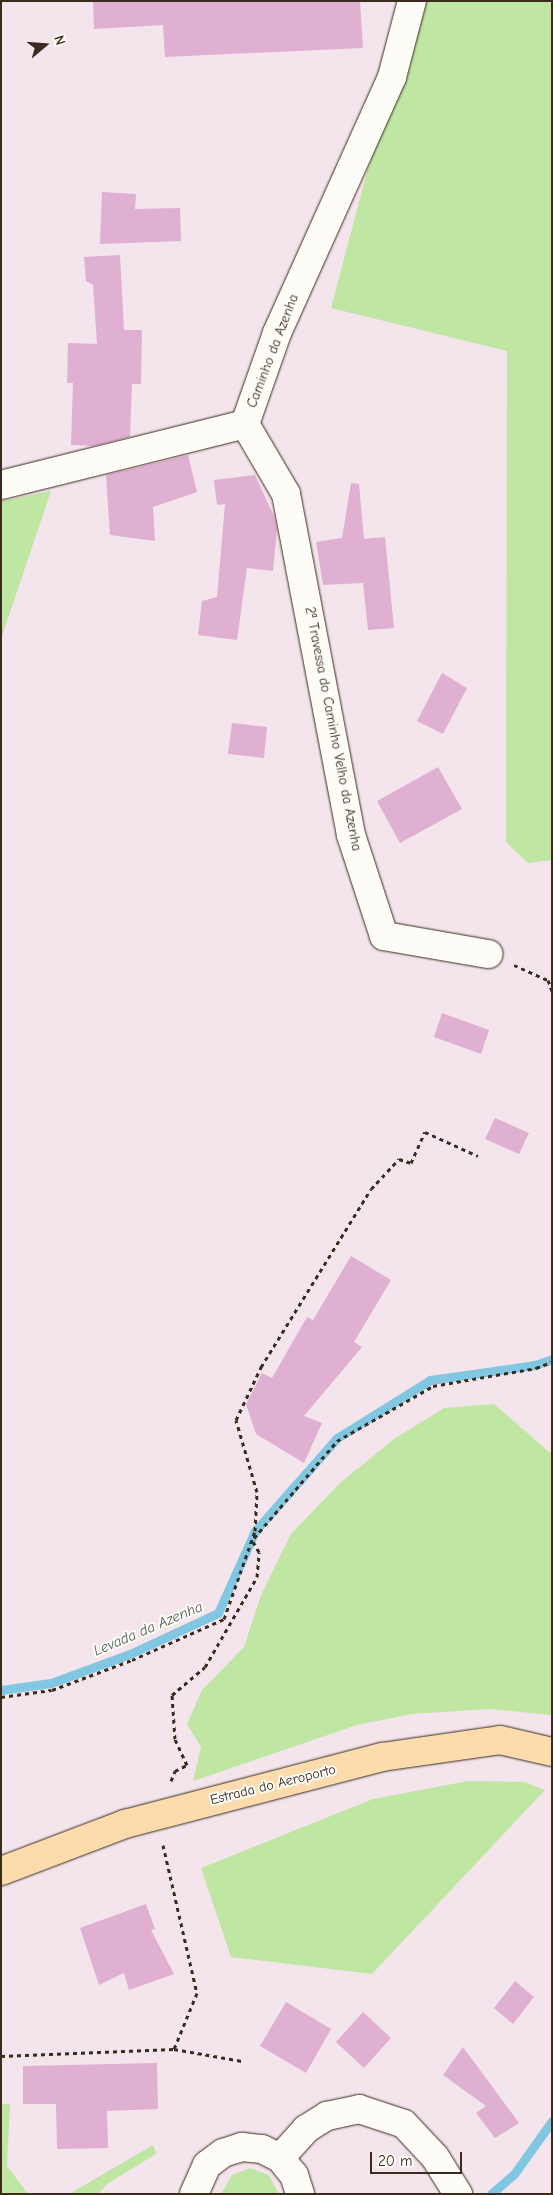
<!DOCTYPE html>
<html>
<head>
<meta charset="utf-8">
<style>
  body { margin:0 }
  #map { position:relative; width:553px; height:2195px; overflow:hidden; background:#f4e5ec; font-family:"Comic Neue",sans-serif }
  div>[style] { position:absolute }
  .green>* { inset:0; background:#bfe6a2 }
  .stream>* { height:9px; margin:-4.5px; padding:0 4.5px; transform-origin:4.5px; border-radius:4.5px; background:#81c7e2 }
  .building>* { inset:0; background:#dfb0d1 }
  .path>* { height:3px; margin-top:-1.5px; transform-origin:0; background:repeating-linear-gradient(90deg,#3b2a1e 0 4px,transparent 0 8px) }
  .roads { filter:drop-shadow(0 0 1px #3b2a1e) drop-shadow(0 0 1px #3b2a1e) }
  .minor>* { height:28px; margin:-14px; padding:0 14px; transform-origin:14px; border-radius:14px; background:#fdfcf7 }
  .major>* { height:28px; margin:-14px; padding:0 14px; transform-origin:14px; border-radius:14px; background:#fcdcac }
  span { translate:-50% -50%; white-space:nowrap; text-align:center; line-height:1.15; -webkit-text-stroke:4px #fdfcf7; paint-order:stroke }
  .street-label { font-size:14px; color:#3b2a1e }
  .water-label { font-size:15px; color:#505959; font-style:italic }
  .frame { position:absolute; inset:0; border:2px solid #3b2a1e; pointer-events:none }
  .north { position:absolute; left:20px; top:20px; width:50px; height:50px; -webkit-text-stroke:4px #fdfcf7; paint-order:stroke; rotate:72deg; font-size:14px; font-weight:700; line-height:20px; text-align:center; color:#3b2a1e }
  .north::after { content:''; display:block; margin:auto; width:18px; height:22px; background:#3b2a1e; clip-path:polygon(50% 0,100% 100%,50% 72%,0 100%) }
  .scale { position:absolute; left:370px; top:2152px; width:92px; height:22px; box-sizing:border-box; border:2px solid #3b2a1e; border-top:0; padding-left:6px; font-size:15px; line-height:18px; white-space:nowrap; color:#3b2a1e; -webkit-text-stroke:4px #fdfcf7; paint-order:stroke }
</style>
</head>
<body>
<div id="map">
  <div class="green">
    <div style="clip-path:polygon(412px 1px,552px 1px,552px 860px,528px 863px,506px 842px,507px 351px,331px 308px)"></div>
    <div style="clip-path:polygon(51px 491px,1px 639px,1px 501px)"></div>
    <div style="clip-path:polygon(494px 1404px,549px 1452px,552px 1452px,552px 1715px,489px 1709px,412px 1714px,357px 1725px,193px 1781px,201px 1747px,187px 1724px,202px 1690px,244px 1647px,261px 1595px,291px 1534px,340px 1483px,394px 1439px,444px 1408px)"></div>
    <div style="clip-path:polygon(468px 1781px,524px 1782px,545px 1790px,372px 1974px,231px 1957px,201px 1868px,373px 1799px)"></div>
    <div style="clip-path:polygon(1px 2104px,10px 2104px,7px 2166px,28px 2194px,1px 2194px)"></div>
    <div style="clip-path:polygon(153px 2145px,156px 2154px,107px 2184px,98px 2194px,69px 2194px)"></div>
    <div style="clip-path:polygon(250px 2168px,269px 2175px,279px 2194px,221px 2194px,232px 2175px)"></div>
  </div>
  <div class="stream">
    <div style="left:1px;top:1690px;width:50px;rotate:-8deg"></div>
    <div style="left:51px;top:1683px;width:84px;rotate:-20.2deg"></div>
    <div style="left:130px;top:1654px;width:97px;rotate:-25deg"></div>
    <div style="left:218px;top:1613px;width:90px;rotate:-65.7deg"></div>
    <div style="left:255px;top:1531px;width:124px;rotate:-48.6deg"></div>
    <div style="left:337px;top:1438px;width:110px;rotate:-31.9deg"></div>
    <div style="left:430px;top:1380px;width:106px;rotate:-8.1deg"></div>
    <div style="left:535px;top:1365px;width:18px;rotate:-19deg"></div>
    <div style="left:491px;top:2194px;width:30px;rotate:-41deg"></div>
    <div style="left:514px;top:2174px;width:65px;rotate:-54.4deg"></div>
  </div>
  <div class="building">
    <div style="clip-path:polygon(93px 1px,360px 1px,363px 48px,165px 57px,163px 25px,94px 29px)"></div>
    <div style="clip-path:polygon(102px 192px,136px 194px,135px 209px,180px 208px,181px 241px,100px 244px)"></div>
    <div style="clip-path:polygon(120px 255px,124px 330px,142px 330px,141px 384px,132px 384px,130px 437px,93px 446px,71px 445px,73px 383px,67px 383px,68px 343px,97px 344px,93px 285px,86px 281px,84px 257px)"></div>
    <div style="clip-path:polygon(188px 455px,197px 492px,153px 507px,155px 541px,110px 535px,106px 475px)"></div>
    <div style="clip-path:polygon(255px 475px,274px 516px,277px 529px,273px 571px,247px 568px,237px 640px,198px 635px,202px 601px,217px 597px,225px 504px,217px 505px,214px 480px)"></div>
    <div style="clip-path:polygon(351px 483px,359px 484px,364px 539px,385px 537px,394px 628px,368px 630px,363px 583px,323px 585px,316px 542px,342px 538px)"></div>
    <div style="clip-path:polygon(442px 673px,467px 688px,443px 734px,417px 721px)"></div>
    <div style="clip-path:polygon(232px 723px,267px 727px,264px 758px,228px 754px)"></div>
    <div style="clip-path:polygon(438px 767px,462px 809px,400px 843px,377px 801px)"></div>
    <div style="clip-path:polygon(442px 1013px,489px 1030px,481px 1054px,434px 1037px)"></div>
    <div style="clip-path:polygon(495px 1118px,529px 1133px,519px 1154px,485px 1139px)"></div>
    <div style="clip-path:polygon(351px 1256px,391px 1280px,354px 1342px,362px 1347px,304px 1416px,322px 1423px,304px 1463px,256px 1434px,246px 1404px,262px 1373px,272px 1378px,307px 1317px,313px 1320px)"></div>
    <div style="clip-path:polygon(146px 1904px,155px 1929px,151px 1930px,174px 1974px,129px 1990px,124px 1973px,99px 1985px,80px 1928px)"></div>
    <div style="clip-path:polygon(515px 1981px,534px 1997px,513px 2024px,494px 2008px)"></div>
    <div style="clip-path:polygon(286px 2002px,331px 2029px,306px 2073px,260px 2046px)"></div>
    <div style="clip-path:polygon(363px 2012px,391px 2038px,364px 2068px,336px 2042px)"></div>
    <div style="clip-path:polygon(463px 2047px,519px 2123px,495px 2138px,476px 2113px,486px 2106px,443px 2075px)"></div>
    <div style="clip-path:polygon(157px 2063px,158px 2109px,107px 2111px,108px 2148px,57px 2149px,56px 2104px,23px 2104px,23px 2066px)"></div>
  </div>
  <div class="path">
    <div style="left:514px;top:965px;width:37px;rotate:24deg"></div>
    <div style="left:548px;top:980px;width:12px;rotate:70deg"></div>
    <div style="left:254px;top:1538px;width:128px;rotate:-49.4deg"></div>
    <div style="left:337px;top:1441px;width:111px;rotate:-29.8deg"></div>
    <div style="left:433px;top:1386px;width:105px;rotate:-9.9deg"></div>
    <div style="left:536px;top:1368px;width:17px;rotate:-21deg"></div>
    <div style="left:1px;top:1697px;width:51px;rotate:-7.8deg"></div>
    <div style="left:52px;top:1690px;width:85px;rotate:-20.6deg"></div>
    <div style="left:132px;top:1660px;width:101px;rotate:-24deg"></div>
    <div style="left:224px;top:1619px;width:93px;rotate:-70.6deg"></div>
    <div style="left:255px;top:1531px;width:39px;rotate:-87deg"></div>
    <div style="left:257px;top:1492px;width:75px;rotate:-106.3deg"></div>
    <div style="left:236px;top:1420px;width:59px;rotate:-64.7deg"></div>
    <div style="left:261px;top:1367px;width:209px;rotate:-58.3deg"></div>
    <div style="left:371px;top:1189px;width:41px;rotate:-47deg"></div>
    <div style="left:399px;top:1159px;width:13px;rotate:18deg"></div>
    <div style="left:411px;top:1163px;width:34px;rotate:-66deg"></div>
    <div style="left:425px;top:1132px;width:58px;rotate:24.4deg"></div>
    <div style="left:171px;top:1781px;width:11px;rotate:-68deg"></div>
    <div style="left:175px;top:1771px;width:13px;rotate:-27deg"></div>
    <div style="left:187px;top:1765px;width:29px;rotate:-115deg"></div>
    <div style="left:175px;top:1739px;width:44px;rotate:-93.9deg"></div>
    <div style="left:172px;top:1695px;width:43px;rotate:-40.3deg"></div>
    <div style="left:205px;top:1667px;width:104px;rotate:-60deg"></div>
    <div style="left:257px;top:1577px;width:25px;rotate:-85deg"></div>
    <div style="left:259px;top:1552px;width:14px;rotate:-120deg"></div>
    <div style="left:163px;top:1845px;width:152px;rotate:77.1deg"></div>
    <div style="left:197px;top:1993px;width:61px;rotate:112.3deg"></div>
    <div style="left:1px;top:2056px;width:173px;rotate:-2.3deg"></div>
    <div style="left:174px;top:2049px;width:69px;rotate:10deg"></div>
  </div>
  <div class="roads">
    <div class="minor">
      <div style="left:245px;top:424px;width:81px;rotate:59.6deg"></div>
      <div style="left:286px;top:494px;width:347px;rotate:79.2deg"></div>
      <div style="left:351px;top:835px;width:106px;rotate:71.9deg"></div>
      <div style="left:384px;top:936px;width:106px;rotate:9.8deg"></div>
      <div style="left:245px;top:424px;width:96px;rotate:-70.6deg"></div>
      <div style="left:277px;top:333px;width:281px;rotate:-65.8deg"></div>
      <div style="left:392px;top:77px;width:79px;rotate:-75.3deg"></div>
      <div style="left:1px;top:485px;width:252px;rotate:-14deg"></div>
      <div style="left:280px;top:2158px;width:39px;rotate:-48deg"></div>
      <div style="left:306px;top:2129px;width:25px;rotate:-32deg"></div>
      <div style="left:327px;top:2116px;width:33px;rotate:-12deg"></div>
      <div style="left:359px;top:2109px;width:47px;rotate:18.4deg"></div>
      <div style="left:404px;top:2124px;width:45px;rotate:46.8deg"></div>
      <div style="left:435px;top:2157px;width:44px;rotate:58.1deg"></div>
      <div style="left:194px;top:2194px;width:32px;rotate:-66deg"></div>
      <div style="left:207px;top:2165px;width:20px;rotate:-37deg"></div>
      <div style="left:223px;top:2153px;width:20px;rotate:-18deg"></div>
      <div style="left:242px;top:2147px;width:20px;rotate:6deg"></div>
      <div style="left:262px;top:2149px;width:20px;rotate:27deg"></div>
      <div style="left:280px;top:2158px;width:22px;rotate:51deg"></div>
      <div style="left:294px;top:2175px;width:20px;rotate:72deg"></div>
    </div>
    <div class="major">
      <div style="left:1px;top:1871px;width:133px;rotate:-20.8deg"></div>
      <div style="left:125px;top:1824px;width:266px;rotate:-14.6deg"></div>
      <div style="left:382px;top:1757px;width:119px;rotate:-8.2deg"></div>
      <div style="left:500px;top:1740px;width:53px;rotate:13deg"></div>
    </div>
  </div>
  <div class="street-label">
    <span style="left:273px;top:351px;rotate:-69deg">Caminho da Azenha</span>
    <span style="left:333px;top:729px;rotate:79deg">2ª Travessa do Caminho Velho da Azenha</span>
    <span style="left:273px;top:1785px;rotate:-14deg">Estrada do Aeroporto</span>
  </div>
  <div class="water-label">
    <span style="left:148px;top:1629px;rotate:-23deg">Levada da Azenha</span>
  </div>
  <div class="frame"></div>
  <div class="north">N</div>
  <div class="scale">20 m</div>
</div>
</body>
</html>
